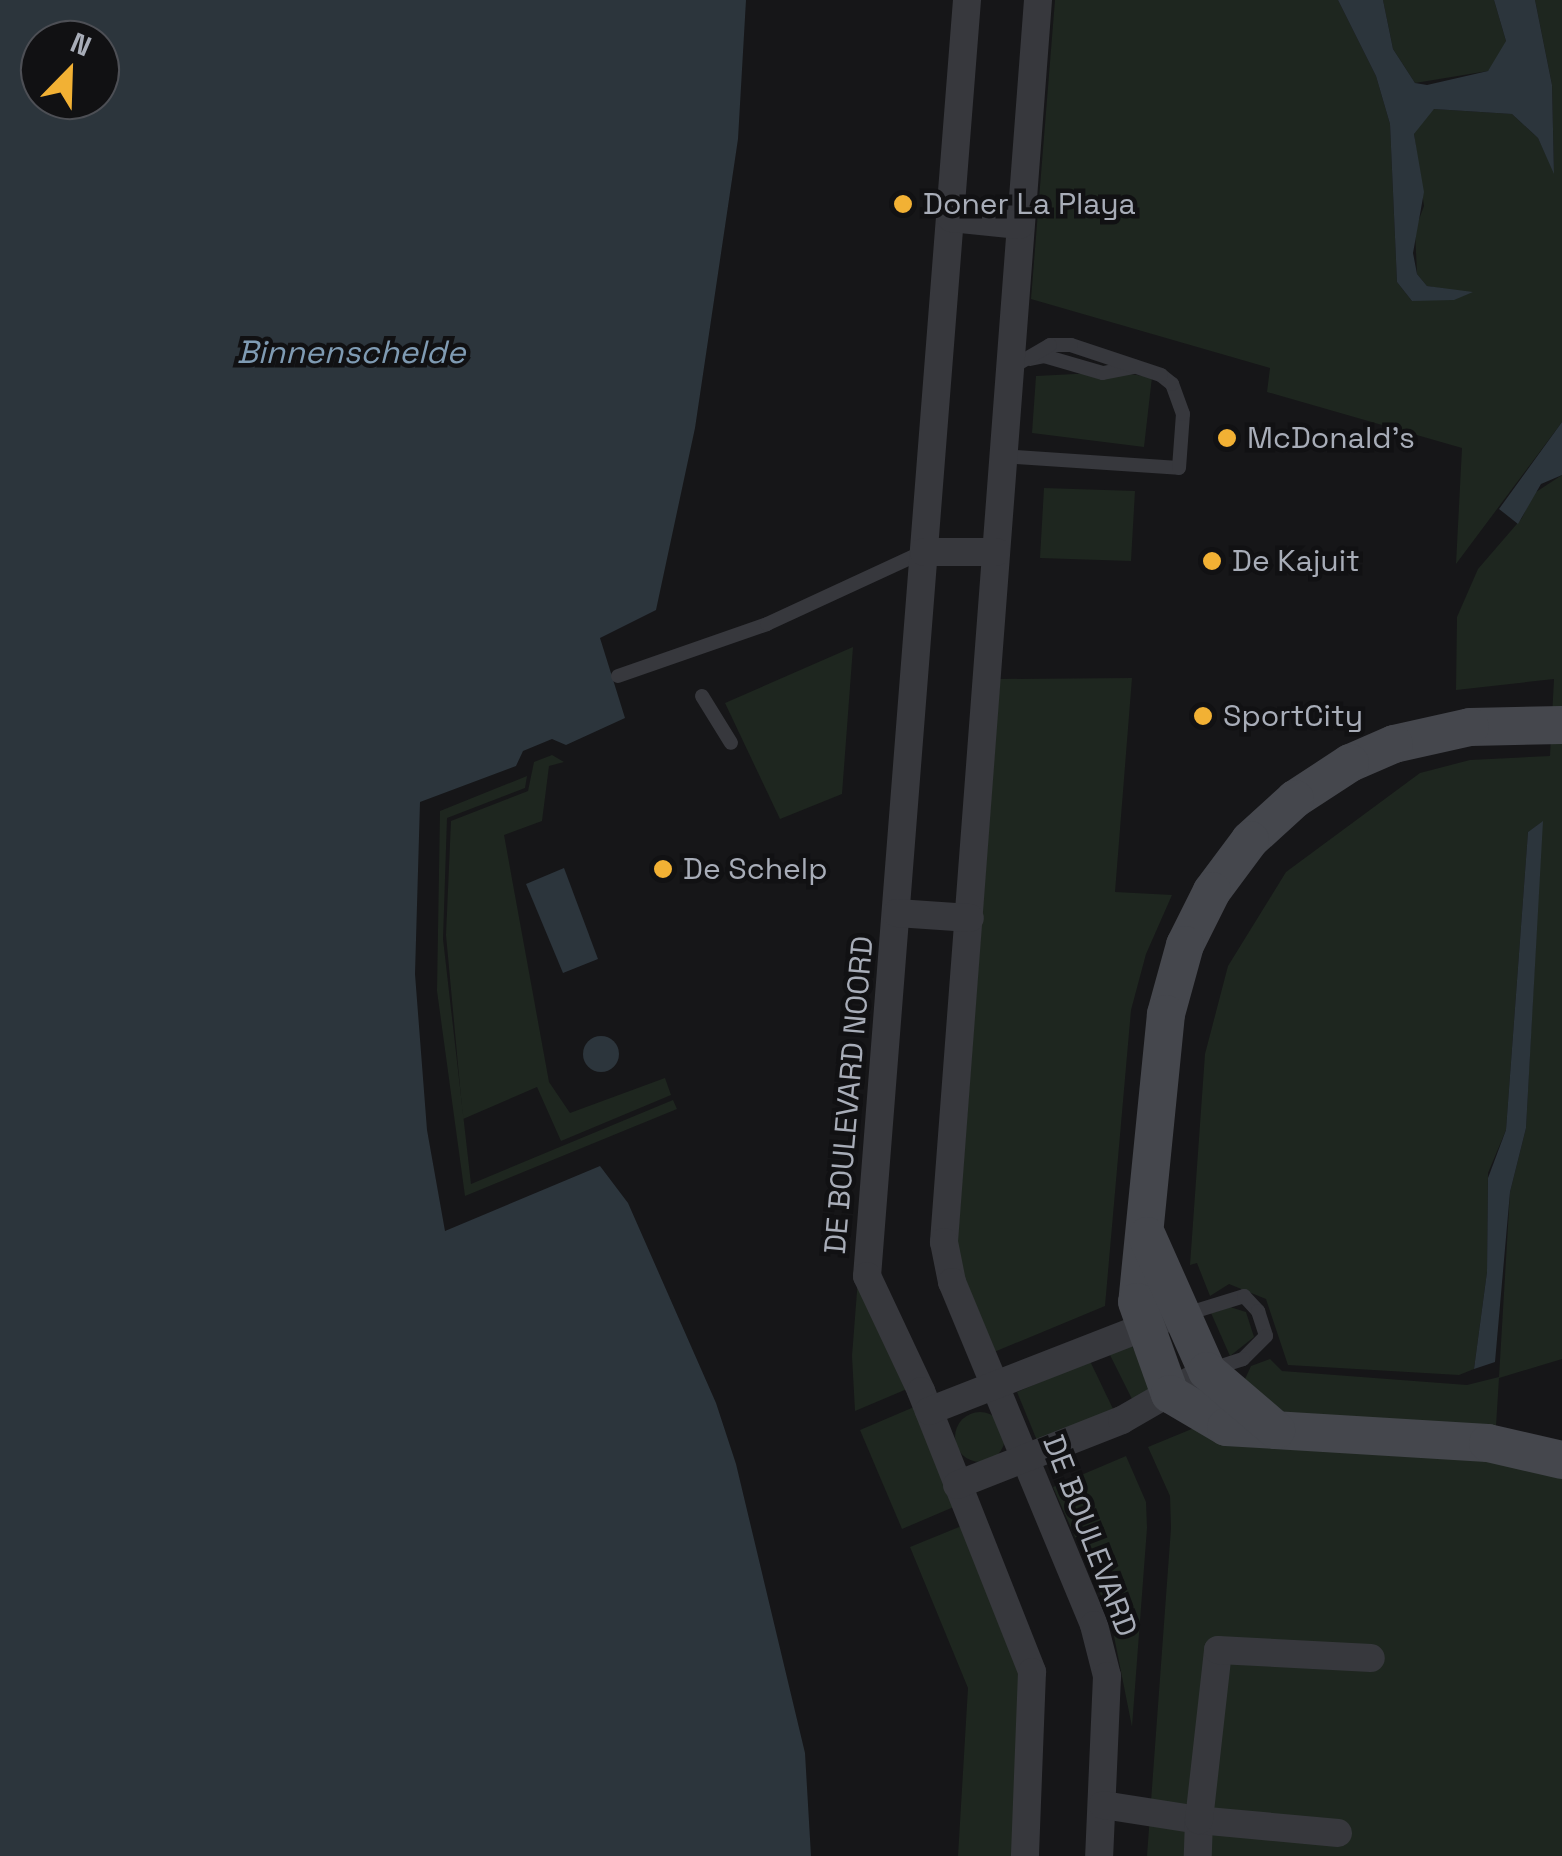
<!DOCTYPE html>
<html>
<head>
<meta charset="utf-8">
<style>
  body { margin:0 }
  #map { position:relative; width:1562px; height:1856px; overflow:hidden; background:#161618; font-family:"Space Grotesk",sans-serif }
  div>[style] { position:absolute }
  .green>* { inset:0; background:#1e261f }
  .round { border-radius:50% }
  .water>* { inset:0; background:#2c353c }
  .lane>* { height:14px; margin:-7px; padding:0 7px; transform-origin:7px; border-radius:7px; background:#37383d }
  .street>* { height:28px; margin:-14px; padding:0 14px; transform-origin:14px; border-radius:14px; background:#37383d }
  .secondary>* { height:38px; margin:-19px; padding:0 19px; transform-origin:19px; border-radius:19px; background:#45474d }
  .dots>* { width:28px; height:28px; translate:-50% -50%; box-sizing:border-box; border:5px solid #111113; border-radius:50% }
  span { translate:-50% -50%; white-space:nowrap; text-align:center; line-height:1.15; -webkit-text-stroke:9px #111113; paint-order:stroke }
  .poi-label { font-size:30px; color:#a8adb8 }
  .left { translate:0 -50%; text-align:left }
  .street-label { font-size:30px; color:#a8adb8 }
  .water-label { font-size:32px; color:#7f9bb3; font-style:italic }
  .north { position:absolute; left:20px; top:20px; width:100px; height:100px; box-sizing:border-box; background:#111113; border:2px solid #4d4f55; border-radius:50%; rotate:23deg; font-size:28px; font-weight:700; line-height:40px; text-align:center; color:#a8adb8 }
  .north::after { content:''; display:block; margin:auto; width:35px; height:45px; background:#f2b134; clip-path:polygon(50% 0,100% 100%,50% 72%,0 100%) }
</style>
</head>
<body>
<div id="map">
  <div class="green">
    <div style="clip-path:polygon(1055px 0,1338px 0,1376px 76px,1390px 124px,1397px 282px,1412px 301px,1470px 293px,1427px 286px,1417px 274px,1415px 230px,1424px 206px,1414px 134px,1421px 118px,1434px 109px,1512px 114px,1538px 138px,1554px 172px,1552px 85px,1535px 0,1562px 0,1562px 422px,1456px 564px,1462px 448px,1267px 392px,1270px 368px,1031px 299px)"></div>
    <div style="clip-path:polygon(1383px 0,1494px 0,1506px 41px,1503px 55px,1488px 71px,1415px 83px,1393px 49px)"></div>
    <div style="clip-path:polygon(1114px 372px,1152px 377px,1144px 447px,1032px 433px,1036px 376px)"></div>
    <div style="clip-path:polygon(1562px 475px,1562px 1359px,1499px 1378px,1496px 1426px,1289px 1414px,1240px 1390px,1251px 1366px,1270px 1359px,1282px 1371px,1467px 1385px,1499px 1377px,1510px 1192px,1526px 1128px,1542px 822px,1528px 832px,1506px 1130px,1488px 1173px,1487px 1272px,1474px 1369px,1459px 1375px,1288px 1365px,1266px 1299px,1229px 1284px,1210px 1296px,1197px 1263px,1190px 1265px,1205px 1054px,1228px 966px,1286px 872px,1420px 773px,1470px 760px,1550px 756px,1554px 679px,1456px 690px,1457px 617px,1478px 569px,1522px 518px,1533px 494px)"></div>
    <div style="clip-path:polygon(1044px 488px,1135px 491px,1131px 561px,1040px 558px)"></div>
    <div style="clip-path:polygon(853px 647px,842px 794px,780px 819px,725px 703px)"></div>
    <div style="clip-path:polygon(1132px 678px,1115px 892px,1172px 895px,1146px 954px,1131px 1010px,1105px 1306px,994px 1352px,956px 1261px,1000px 679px)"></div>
    <div style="clip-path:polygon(552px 755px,564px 762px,549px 766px,542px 821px,504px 835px,549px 1082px,570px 1113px,665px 1078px,671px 1095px,561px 1141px,537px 1087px,463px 1119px,446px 935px,451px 821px,528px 791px,534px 762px)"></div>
    <div style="clip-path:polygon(527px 776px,525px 788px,447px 818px,443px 939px,471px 1184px,673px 1100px,677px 1109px,465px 1196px,437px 991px,440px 811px)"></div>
    <div style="clip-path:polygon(861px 1240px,907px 1389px,855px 1411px,852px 1356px)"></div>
    <div style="clip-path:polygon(1230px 1307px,1246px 1312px,1254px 1337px,1230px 1356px,1211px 1313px)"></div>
    <div style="clip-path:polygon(1131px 1344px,1156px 1394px,1134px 1403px,1109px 1353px)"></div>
    <div style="clip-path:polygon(1090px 1361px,1114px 1411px,1038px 1443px,1017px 1392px)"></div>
    <div style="clip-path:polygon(914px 1407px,956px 1506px,902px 1529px,860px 1430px)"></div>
    <div class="round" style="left:955px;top:1412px;width:50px;height:50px"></div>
    <div style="clip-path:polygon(1199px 1426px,1485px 1455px,1562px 1475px,1562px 1856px,1147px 1856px,1171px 1528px,1170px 1496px,1148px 1447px)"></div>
    <div style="clip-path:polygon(1126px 1456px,1146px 1502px,1147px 1528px,1132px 1727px,1110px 1616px,1053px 1487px)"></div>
    <div style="clip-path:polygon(964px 1525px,1024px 1674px,1017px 1856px,958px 1856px,968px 1688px,910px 1547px)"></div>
  </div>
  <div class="water">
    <div style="clip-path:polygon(evenodd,0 0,746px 0,738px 139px,695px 428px,656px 610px,600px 638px,625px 718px,566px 745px,552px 739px,523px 751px,516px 766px,420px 802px,415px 974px,427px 1130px,445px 1231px,600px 1166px,628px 1203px,716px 1403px,736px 1464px,805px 1753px,811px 1856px,0 1856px,0 0,40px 40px,100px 40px,100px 100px,40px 100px,40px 40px)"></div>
    <div style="clip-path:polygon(1338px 0,1383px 0,1393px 49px,1415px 83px,1427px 85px,1488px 71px,1506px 41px,1494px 0,1535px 0,1552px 85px,1554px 174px,1538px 138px,1512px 114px,1434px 109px,1414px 134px,1424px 192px,1413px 253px,1417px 274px,1427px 286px,1473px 292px,1454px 300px,1412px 301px,1397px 282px,1390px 124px,1376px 76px)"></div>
    <div style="clip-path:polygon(1562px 422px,1562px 475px,1541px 484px,1518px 524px,1499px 509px)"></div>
    <div style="clip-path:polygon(1543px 821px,1526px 1128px,1510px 1192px,1495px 1362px,1474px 1369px,1487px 1272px,1488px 1178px,1506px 1130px,1528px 832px)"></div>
    <div style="clip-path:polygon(564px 868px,598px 959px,563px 973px,526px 884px)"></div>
    <div class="round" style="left:583px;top:1036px;width:36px;height:36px"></div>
  </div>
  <div class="lane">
    <div style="left:1030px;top:359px;width:14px;rotate:-12deg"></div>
    <div style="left:1044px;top:356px;width:61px;rotate:16.1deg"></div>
    <div style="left:1103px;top:373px;width:33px;rotate:-11deg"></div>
    <div style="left:1000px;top:456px;width:179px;rotate:3.8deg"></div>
    <div style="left:1179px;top:468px;width:54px;rotate:-85.8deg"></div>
    <div style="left:1183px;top:414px;width:32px;rotate:-110deg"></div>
    <div style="left:1172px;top:384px;width:14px;rotate:-141deg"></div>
    <div style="left:1161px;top:375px;width:95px;rotate:-161.6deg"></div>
    <div style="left:1071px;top:345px;width:21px;rotate:180deg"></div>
    <div style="left:1050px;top:345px;width:48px;rotate:149.7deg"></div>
    <div style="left:618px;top:676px;width:158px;rotate:-19.2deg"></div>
    <div style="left:767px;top:624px;width:172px;rotate:-24.8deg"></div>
    <div style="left:702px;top:696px;width:55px;rotate:58.3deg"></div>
    <div style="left:1186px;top:1314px;width:61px;rotate:-17.2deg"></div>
    <div style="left:1244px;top:1296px;width:21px;rotate:47deg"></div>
    <div style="left:1258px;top:1311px;width:26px;rotate:72deg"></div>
    <div style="left:1266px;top:1336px;width:33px;rotate:135deg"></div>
    <div style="left:1243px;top:1359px;width:33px;rotate:162deg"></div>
  </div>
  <div class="street">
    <div style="left:967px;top:0;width:1280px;rotate:94.48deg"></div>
    <div style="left:867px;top:1276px;width:127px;rotate:64.8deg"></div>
    <div style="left:921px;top:1391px;width:302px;rotate:68.4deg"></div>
    <div style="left:1032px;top:1672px;width:184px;rotate:92.2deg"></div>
    <div style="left:1038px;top:0;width:1246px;rotate:94.33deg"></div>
    <div style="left:944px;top:1242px;width:41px;rotate:78.7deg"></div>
    <div style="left:952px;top:1282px;width:371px;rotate:67.5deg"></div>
    <div style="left:1094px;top:1625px;width:53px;rotate:75.7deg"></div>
    <div style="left:1107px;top:1676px;width:180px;rotate:92.5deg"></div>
    <div style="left:951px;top:218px;width:69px;rotate:5.8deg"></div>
    <div style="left:924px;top:552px;width:72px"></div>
    <div style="left:897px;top:913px;width:73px;rotate:3.9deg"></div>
    <div style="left:929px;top:1411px;width:251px;rotate:-21.3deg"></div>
    <div style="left:957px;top:1485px;width:177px;rotate:-21.5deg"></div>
    <div style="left:1122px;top:1420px;width:98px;rotate:-30deg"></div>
    <div style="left:1103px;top:1805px;width:97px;rotate:8.9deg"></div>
    <div style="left:1199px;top:1820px;width:36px;rotate:92deg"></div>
    <div style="left:1338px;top:1833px;width:140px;rotate:-174.7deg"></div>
    <div style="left:1199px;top:1820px;width:171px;rotate:-83.6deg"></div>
    <div style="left:1218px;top:1650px;width:153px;rotate:3deg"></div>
  </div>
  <div class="secondary">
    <div style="left:1562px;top:725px;width:92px;rotate:178.8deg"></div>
    <div style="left:1470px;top:727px;width:78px;rotate:167.4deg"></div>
    <div style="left:1394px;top:744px;width:48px;rotate:156.6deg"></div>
    <div style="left:1350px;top:763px;width:66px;rotate:146.8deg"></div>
    <div style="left:1295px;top:799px;width:61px;rotate:137.7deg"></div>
    <div style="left:1250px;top:840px;width:64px;rotate:126.7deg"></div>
    <div style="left:1212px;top:891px;width:60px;rotate:116.6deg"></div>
    <div style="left:1185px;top:945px;width:72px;rotate:105.4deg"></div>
    <div style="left:1166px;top:1014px;width:289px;rotate:95.7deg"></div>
    <div style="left:1137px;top:1302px;width:98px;rotate:70.3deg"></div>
    <div style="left:1170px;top:1394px;width:65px;rotate:30.5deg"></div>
    <div style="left:1226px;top:1427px;width:262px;rotate:3.5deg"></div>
    <div style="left:1488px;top:1443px;width:76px;rotate:12.9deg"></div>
    <div style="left:1147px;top:1236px;width:148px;rotate:66deg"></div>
    <div style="left:1207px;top:1371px;width:91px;rotate:40.5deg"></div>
  </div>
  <div class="dots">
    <div style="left:903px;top:204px;background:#f2b134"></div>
    <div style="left:1227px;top:438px;background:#f2b134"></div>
    <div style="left:1212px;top:561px;background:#f2b134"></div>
    <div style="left:1203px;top:716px;background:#f2b134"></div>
    <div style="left:663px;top:869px;background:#f2b134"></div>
  </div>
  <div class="poi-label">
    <span class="left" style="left:923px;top:204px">Doner La Playa</span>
    <span class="left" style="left:1247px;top:438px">McDonald's</span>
    <span class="left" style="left:1232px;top:561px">De Kajuit</span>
    <span class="left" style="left:1223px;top:716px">SportCity</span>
    <span class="left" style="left:683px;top:869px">De Schelp</span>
  </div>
  <div class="street-label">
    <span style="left:849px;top:1095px;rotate:-85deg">DE BOULEVARD NOORD</span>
    <span style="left:1090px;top:1536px;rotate:69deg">DE BOULEVARD</span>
  </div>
  <div class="water-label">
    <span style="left:351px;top:352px">Binnenschelde</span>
  </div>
  <div class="north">N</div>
</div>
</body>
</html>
